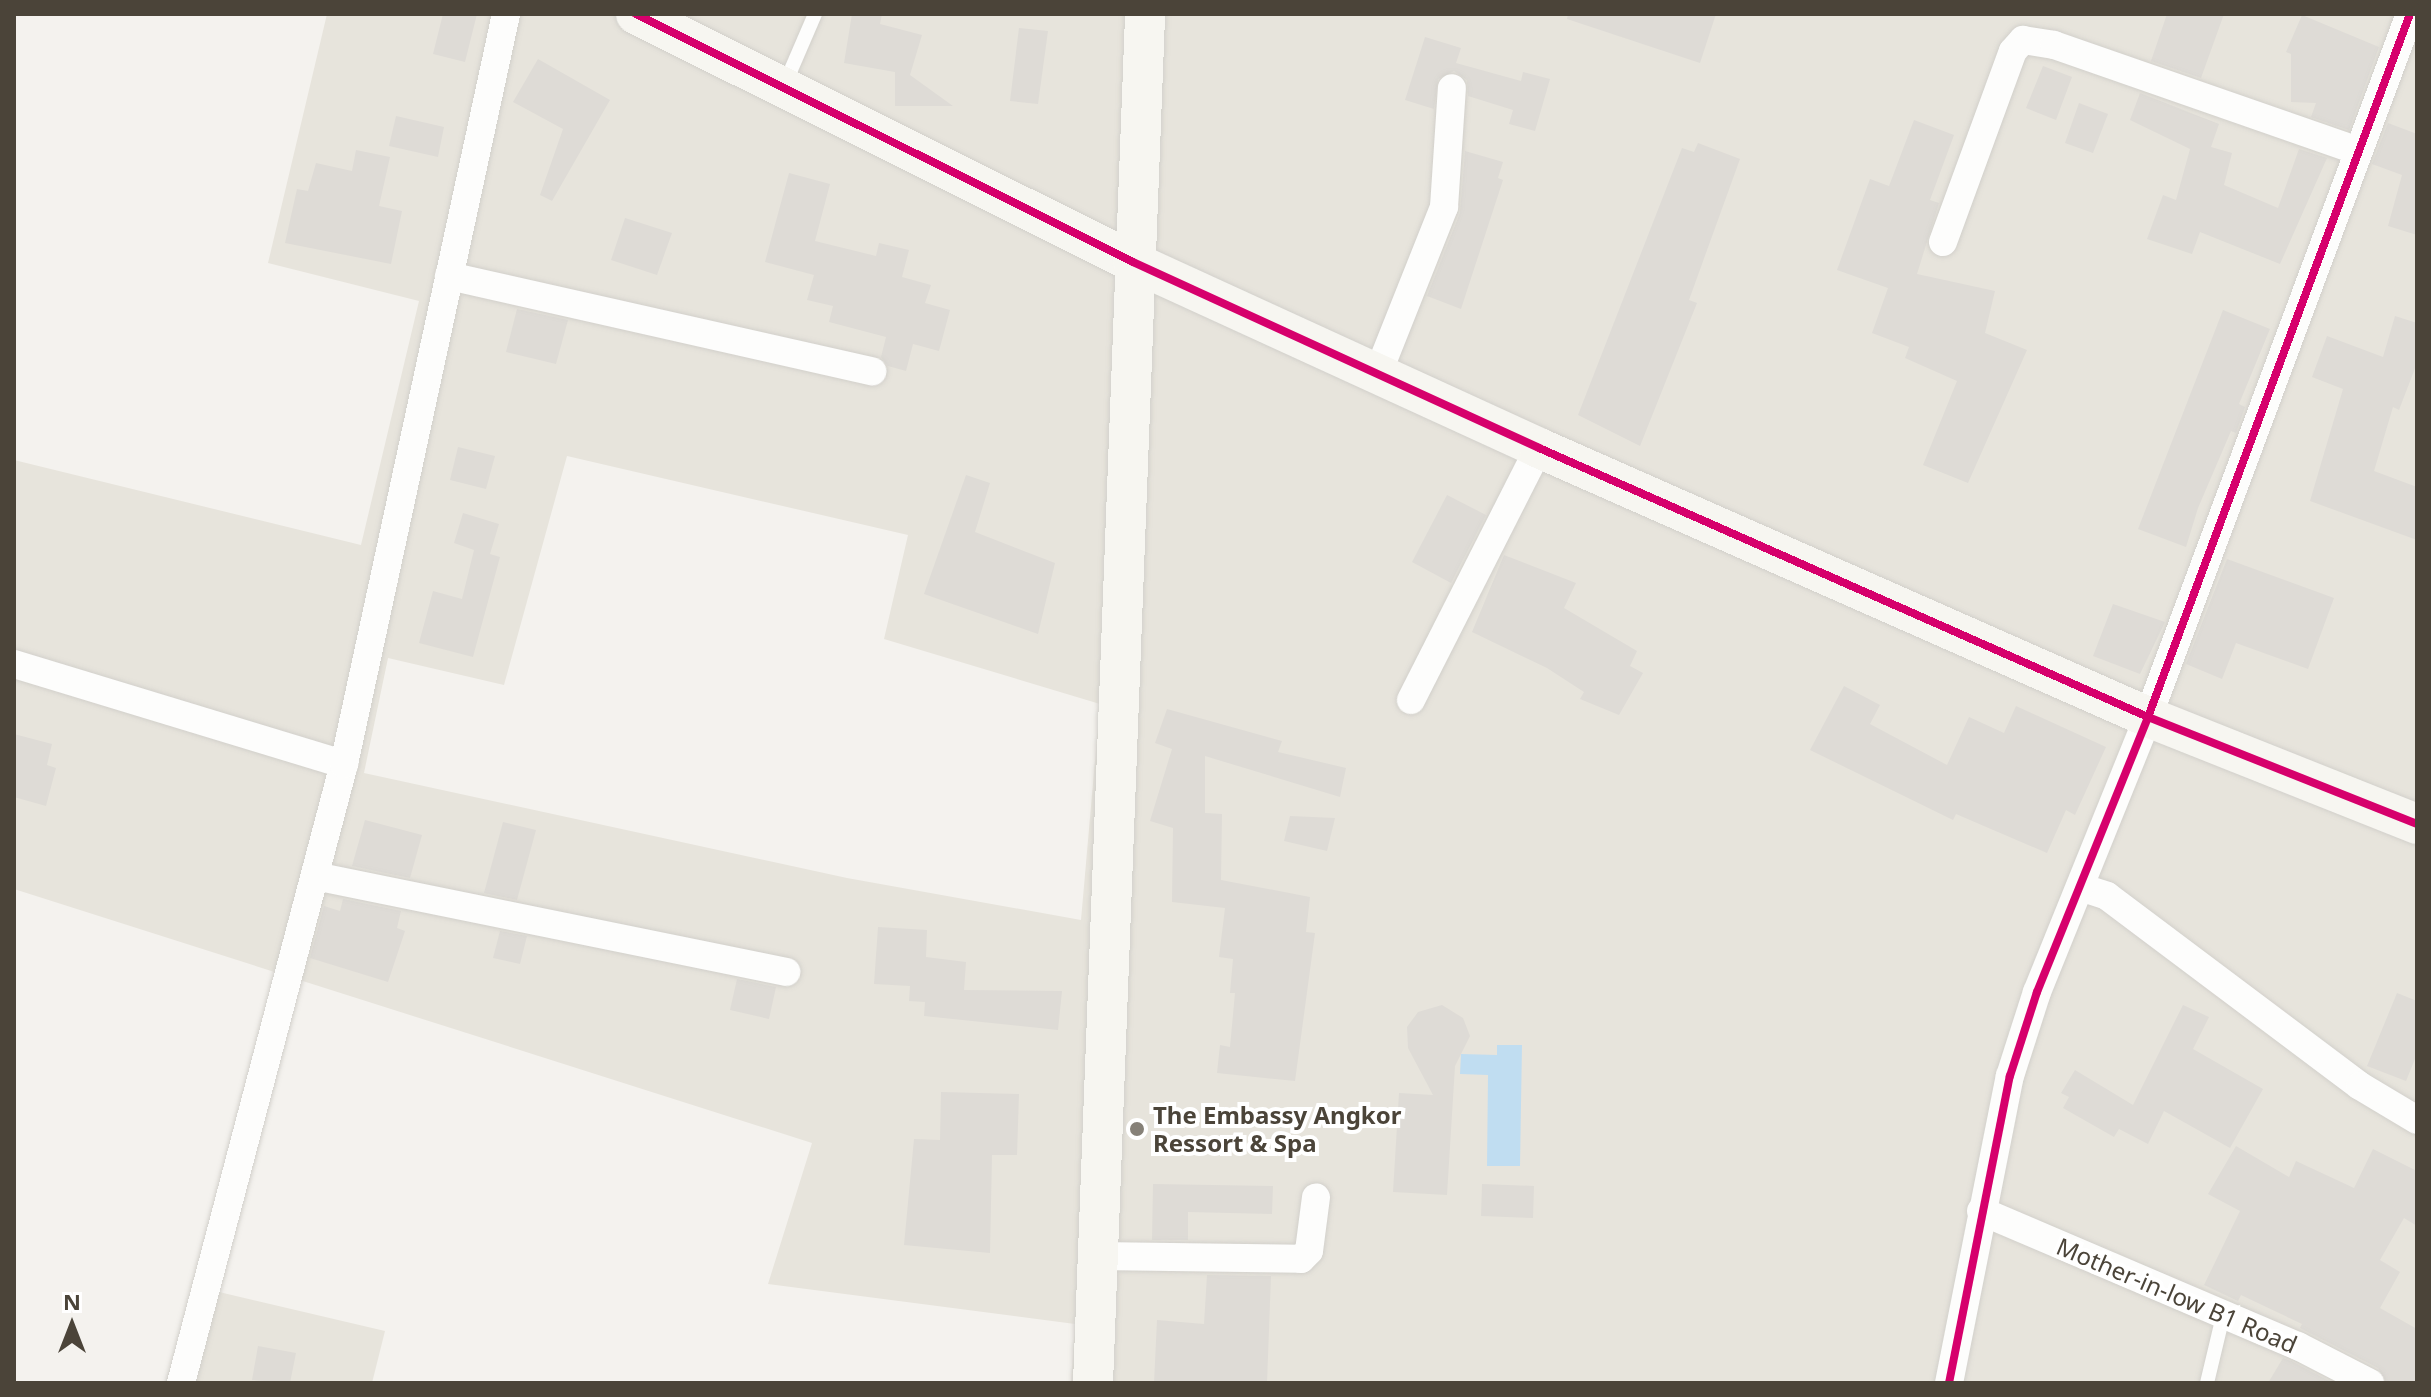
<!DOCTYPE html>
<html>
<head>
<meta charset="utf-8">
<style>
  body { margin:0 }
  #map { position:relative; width:2431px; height:1397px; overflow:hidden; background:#f4f2ee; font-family:"Noto Sans",sans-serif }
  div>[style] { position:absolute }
  .residential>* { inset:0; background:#e7e4dc }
  .water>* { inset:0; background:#c0ddf1 }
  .building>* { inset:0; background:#dedbd6 }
  .roads { filter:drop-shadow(0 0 2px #d2d0cb) drop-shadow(0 0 2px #d2d0cb) }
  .lane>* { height:14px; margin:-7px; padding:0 7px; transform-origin:7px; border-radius:7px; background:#fdfdfc }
  .street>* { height:28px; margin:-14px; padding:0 14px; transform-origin:14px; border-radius:14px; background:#fdfdfc }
  .secondary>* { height:40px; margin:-20px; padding:0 20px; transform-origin:20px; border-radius:20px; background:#f7f6f1 }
  .cycleway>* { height:8px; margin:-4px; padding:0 4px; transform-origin:4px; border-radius:4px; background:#d6006c }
  .dots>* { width:22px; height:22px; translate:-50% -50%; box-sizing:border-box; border:4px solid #fff; border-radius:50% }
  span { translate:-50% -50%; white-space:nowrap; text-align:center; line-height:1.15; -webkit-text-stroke:8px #fff; paint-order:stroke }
  .poi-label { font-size:24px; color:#4b4439; font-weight:700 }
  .left { translate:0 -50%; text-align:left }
  .street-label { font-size:24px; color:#4b4439 }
  .frame { position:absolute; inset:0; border:16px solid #4b4439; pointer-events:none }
  .north { position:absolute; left:32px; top:1285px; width:80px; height:80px; -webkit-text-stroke:6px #fff; paint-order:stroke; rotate:0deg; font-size:22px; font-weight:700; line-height:32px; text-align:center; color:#4b4439 }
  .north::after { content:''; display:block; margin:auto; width:28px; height:36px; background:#4b4439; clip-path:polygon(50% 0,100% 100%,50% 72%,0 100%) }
</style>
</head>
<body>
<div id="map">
  <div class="residential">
    <div style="clip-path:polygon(evenodd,327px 14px,2417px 14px,2417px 1383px,1071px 1383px,1075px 1324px,768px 1284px,812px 1143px,14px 889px,14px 460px,361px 545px,419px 301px,268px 263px,327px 14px,567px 456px,908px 535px,884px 639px,1100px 704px,1081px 920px,847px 878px,364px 773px,388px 658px,504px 685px,567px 456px)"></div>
    <div style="clip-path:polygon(198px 1287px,385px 1331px,372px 1383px,165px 1383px)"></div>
  </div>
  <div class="water">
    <div style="clip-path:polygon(1497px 1045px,1522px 1045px,1520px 1166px,1487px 1166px,1488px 1075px,1460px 1074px,1461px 1054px,1497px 1055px)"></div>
  </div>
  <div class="building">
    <div style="clip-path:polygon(443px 14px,477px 14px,465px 62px,433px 54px)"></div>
    <div style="clip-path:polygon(852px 14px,882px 14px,880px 24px,922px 35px,910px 75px,953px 106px,895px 106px,895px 72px,844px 63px)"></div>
    <div style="clip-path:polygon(1568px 14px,1716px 14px,1700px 63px,1567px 19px)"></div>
    <div style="clip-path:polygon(2167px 14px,2224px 14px,2201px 78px,2151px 61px)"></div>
    <div style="clip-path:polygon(2302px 15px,2379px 47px,2349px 130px,2311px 117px,2316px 103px,2291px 102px,2291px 54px,2286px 52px)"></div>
    <div style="clip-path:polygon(1019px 28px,1048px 31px,1038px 104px,1010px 101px)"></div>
    <div style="clip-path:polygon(1425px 37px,1461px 48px,1456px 63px,1521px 81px,1523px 72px,1550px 79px,1535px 131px,1509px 124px,1513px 110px,1468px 96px,1467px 80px,1454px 71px,1438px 79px,1434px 109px,1405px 100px)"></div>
    <div style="clip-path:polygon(538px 59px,610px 100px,552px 201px,540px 195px,563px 129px,513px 102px)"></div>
    <div style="clip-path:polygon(2043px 66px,2072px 77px,2056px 120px,2026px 108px)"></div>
    <div style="clip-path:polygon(2140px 93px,2219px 124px,2211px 147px,2232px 153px,2224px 185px,2278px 208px,2299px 149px,2327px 158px,2280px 264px,2200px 232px,2192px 254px,2147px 239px,2163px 195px,2176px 200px,2190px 149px,2130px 120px)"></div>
    <div style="clip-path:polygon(2079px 103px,2108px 114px,2093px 153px,2065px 143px)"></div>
    <div style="clip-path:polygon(396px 116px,444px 127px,438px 157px,389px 146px)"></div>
    <div style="clip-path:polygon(1914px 120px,1954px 135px,1930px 200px,1939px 203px,1917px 274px,1995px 291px,1985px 333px,2027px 350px,1968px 483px,1923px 465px,1957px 381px,1905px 358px,1909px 347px,1872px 333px,1888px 288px,1837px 270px,1870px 179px,1889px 186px)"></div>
    <div style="clip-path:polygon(2388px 123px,2417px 134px,2417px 235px,2388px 226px,2402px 175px,2372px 164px)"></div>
    <div style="clip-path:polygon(1698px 143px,1740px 159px,1689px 300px,1697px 303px,1640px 446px,1578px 415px,1682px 148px,1694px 152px)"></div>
    <div style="clip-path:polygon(356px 150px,390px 157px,379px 206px,402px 211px,391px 264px,285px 243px,297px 189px,308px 191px,316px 163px,352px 171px)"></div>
    <div style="clip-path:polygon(1465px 151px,1503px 162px,1498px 178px,1503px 180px,1461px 309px,1427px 296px,1460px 213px)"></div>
    <div style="clip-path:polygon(789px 173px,830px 184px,815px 241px,876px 256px,879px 243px,909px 250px,902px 277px,931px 285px,925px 303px,950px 310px,939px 351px,913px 344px,906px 371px,888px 366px,881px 357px,886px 337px,829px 322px,833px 306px,807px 300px,814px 275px,765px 262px)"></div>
    <div style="clip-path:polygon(625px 218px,672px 233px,657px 275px,611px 260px)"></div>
    <div style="clip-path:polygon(517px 309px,568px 320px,556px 364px,506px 352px)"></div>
    <div style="clip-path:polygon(2223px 310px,2270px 329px,2239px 404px,2245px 407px,2236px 433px,2231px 431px,2198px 508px,2186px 547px,2138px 529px)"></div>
    <div style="clip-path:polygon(2395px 316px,2417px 323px,2417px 363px,2399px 410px,2393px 407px,2374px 471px,2417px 487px,2417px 540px,2310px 501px,2343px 389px,2312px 377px,2327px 336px,2383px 357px)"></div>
    <div style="clip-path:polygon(458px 447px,495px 456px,486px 489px,450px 480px)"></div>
    <div style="clip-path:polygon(966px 475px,990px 483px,975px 532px,1055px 563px,1038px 634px,924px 594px)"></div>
    <div style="clip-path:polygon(1447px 495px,1486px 515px,1451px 583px,1412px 562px)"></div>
    <div style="clip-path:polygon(463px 513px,499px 524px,490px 554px,500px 557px,473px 657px,419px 643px,433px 591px,462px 599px,474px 550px,454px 543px)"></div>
    <div style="clip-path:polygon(1504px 555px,1576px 583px,1564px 608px,1637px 651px,1630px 666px,1643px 673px,1619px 715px,1580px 699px,1584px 692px,1547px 668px,1472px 632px)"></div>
    <div style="clip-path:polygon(2227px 559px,2334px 598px,2308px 669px,2236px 643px,2222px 679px,2186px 664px)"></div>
    <div style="clip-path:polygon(2113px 604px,2165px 622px,2140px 674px,2093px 656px)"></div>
    <div style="clip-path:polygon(1844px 686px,1880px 705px,1870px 724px,1947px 765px,1969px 717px,2004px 733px,2016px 706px,2106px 747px,2075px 815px,2066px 810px,2047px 853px,1956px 814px,1953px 820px,1810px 750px)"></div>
    <div style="clip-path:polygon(1167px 709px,1282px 741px,1278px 752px,1346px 768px,1340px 797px,1205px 756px,1205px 813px,1222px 814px,1221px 880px,1310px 897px,1306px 932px,1315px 933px,1295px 1081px,1217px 1073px,1220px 1045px,1230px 1047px,1235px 993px,1230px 993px,1233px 959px,1219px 957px,1225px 908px,1172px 902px,1173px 828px,1150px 821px,1172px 749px,1155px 743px)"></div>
    <div style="clip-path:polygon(14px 734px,52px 744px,47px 765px,56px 768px,46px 806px,14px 797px)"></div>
    <div style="clip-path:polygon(1290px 816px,1335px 818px,1327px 851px,1284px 841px)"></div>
    <div style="clip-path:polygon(365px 820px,422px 835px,410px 878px,352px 866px)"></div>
    <div style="clip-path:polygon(503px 822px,536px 830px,517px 900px,484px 893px)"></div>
    <div style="clip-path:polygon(343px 899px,401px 911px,397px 928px,405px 931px,388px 982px,310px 958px,324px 906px,340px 911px)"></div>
    <div style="clip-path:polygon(878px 927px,927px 930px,926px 957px,966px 962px,964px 990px,1062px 991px,1058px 1030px,924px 1016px,925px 1002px,909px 1001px,910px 986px,874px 984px)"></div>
    <div style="clip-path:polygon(500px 931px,527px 936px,520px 964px,493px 958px)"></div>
    <div style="clip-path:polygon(737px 979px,776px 987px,769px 1019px,730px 1010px)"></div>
    <div style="clip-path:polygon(2397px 993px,2417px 1001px,2417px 1054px,2406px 1081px,2367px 1066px)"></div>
    <div style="clip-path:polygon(1442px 1005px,1463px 1018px,1470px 1036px,1455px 1066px,1447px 1195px,1393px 1192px,1399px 1093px,1433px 1095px,1408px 1048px,1407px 1027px,1418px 1012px)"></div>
    <div style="clip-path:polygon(2183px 1005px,2209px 1017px,2193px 1049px,2263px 1089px,2230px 1148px,2164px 1111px,2148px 1144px,2119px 1129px,2114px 1137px,2063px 1108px,2069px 1097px,2061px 1093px,2075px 1070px,2133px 1105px)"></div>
    <div style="clip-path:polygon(941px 1092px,1019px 1094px,1017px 1155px,992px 1155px,990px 1253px,904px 1245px,914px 1139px,940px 1140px)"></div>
    <div style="clip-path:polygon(2236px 1146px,2289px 1177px,2296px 1161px,2354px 1188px,2373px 1149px,2417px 1171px,2417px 1226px,2404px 1218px,2380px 1260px,2400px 1272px,2380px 1308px,2417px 1329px,2417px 1383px,2387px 1383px,2378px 1368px,2300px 1328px,2302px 1324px,2241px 1295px,2238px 1301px,2204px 1285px,2240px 1211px,2208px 1194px)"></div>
    <div style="clip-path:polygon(1153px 1184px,1273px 1186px,1272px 1214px,1188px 1212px,1188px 1240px,1152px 1240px)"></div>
    <div style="clip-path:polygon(1482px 1184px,1534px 1186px,1533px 1218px,1481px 1216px)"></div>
    <div style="clip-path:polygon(1207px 1275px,1271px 1276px,1267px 1383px,1154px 1383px,1157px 1320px,1204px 1324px)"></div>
    <div style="clip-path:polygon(258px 1346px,296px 1353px,290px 1383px,252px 1380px)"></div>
    <div style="clip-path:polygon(2283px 1358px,2291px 1361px,2333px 1383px,2268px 1383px)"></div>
  </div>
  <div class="roads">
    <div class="lane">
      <div style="left:784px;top:86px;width:78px;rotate:-66.7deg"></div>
      <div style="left:2207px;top:1383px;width:69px;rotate:-76.6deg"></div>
    </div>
    <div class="street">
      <div style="left:1943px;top:242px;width:203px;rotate:-69.9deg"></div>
      <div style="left:2013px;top:51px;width:15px;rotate:-48deg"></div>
      <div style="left:2023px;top:40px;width:31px;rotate:9deg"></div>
      <div style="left:2054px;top:45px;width:322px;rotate:19.2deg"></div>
      <div style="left:449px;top:276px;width:434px;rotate:12.7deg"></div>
      <div style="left:1378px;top:373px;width:179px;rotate:-68.3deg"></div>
      <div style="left:1444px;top:207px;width:119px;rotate:-86.2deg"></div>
      <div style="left:14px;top:664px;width:345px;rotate:16.9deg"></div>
      <div style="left:1411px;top:700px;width:283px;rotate:-63.1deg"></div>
      <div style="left:315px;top:876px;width:481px;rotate:11.5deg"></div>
      <div style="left:2080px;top:887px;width:28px;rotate:18deg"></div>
      <div style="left:2107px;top:896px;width:316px;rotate:36.9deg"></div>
      <div style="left:2360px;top:1086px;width:66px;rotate:30.8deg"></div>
      <div style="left:1981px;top:1211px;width:345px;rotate:23.1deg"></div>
      <div style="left:2298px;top:1346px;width:81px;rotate:27.2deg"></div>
      <div style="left:1097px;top:1256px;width:204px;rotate:0.8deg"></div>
      <div style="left:1301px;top:1259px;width:11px;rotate:-45deg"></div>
      <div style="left:1309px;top:1251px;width:54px;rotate:-82.6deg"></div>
      <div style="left:181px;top:1383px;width:640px;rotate:-75.25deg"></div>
      <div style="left:344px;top:764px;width:767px;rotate:-77.81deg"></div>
      <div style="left:1949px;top:1383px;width:313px;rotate:-78.8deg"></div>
      <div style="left:2010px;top:1076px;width:88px;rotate:-72.2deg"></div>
      <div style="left:2037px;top:992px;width:297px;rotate:-68deg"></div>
      <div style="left:2148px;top:717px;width:750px;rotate:-69.56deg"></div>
    </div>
    <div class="secondary">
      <div style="left:636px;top:14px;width:555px;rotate:26.52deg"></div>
      <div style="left:1133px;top:262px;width:447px;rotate:24.6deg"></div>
      <div style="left:1539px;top:448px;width:666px;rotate:23.83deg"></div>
      <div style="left:2148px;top:717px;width:289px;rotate:21.7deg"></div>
      <div style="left:1093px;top:1383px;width:1370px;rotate:-87.82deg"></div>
    </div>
  </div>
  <div class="cycleway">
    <div style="left:636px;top:14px;width:555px;rotate:26.52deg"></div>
    <div style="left:1133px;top:262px;width:447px;rotate:24.6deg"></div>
    <div style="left:1539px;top:448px;width:666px;rotate:23.83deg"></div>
    <div style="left:2148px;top:717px;width:289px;rotate:21.7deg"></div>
    <div style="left:1949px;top:1383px;width:313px;rotate:-78.8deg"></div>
    <div style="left:2010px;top:1076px;width:88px;rotate:-72.2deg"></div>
    <div style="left:2037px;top:992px;width:297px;rotate:-68deg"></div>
    <div style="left:2148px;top:717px;width:750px;rotate:-69.56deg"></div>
  </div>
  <div class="dots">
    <div style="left:1137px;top:1129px;background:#868178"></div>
  </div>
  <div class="poi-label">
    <span class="left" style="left:1153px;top:1129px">The Embassy Angkor<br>Ressort &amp; Spa</span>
  </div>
  <div class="street-label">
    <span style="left:2177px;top:1295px;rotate:23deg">Mother-in-low B1 Road</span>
  </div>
  <div class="frame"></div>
  <div class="north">N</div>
</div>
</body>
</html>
